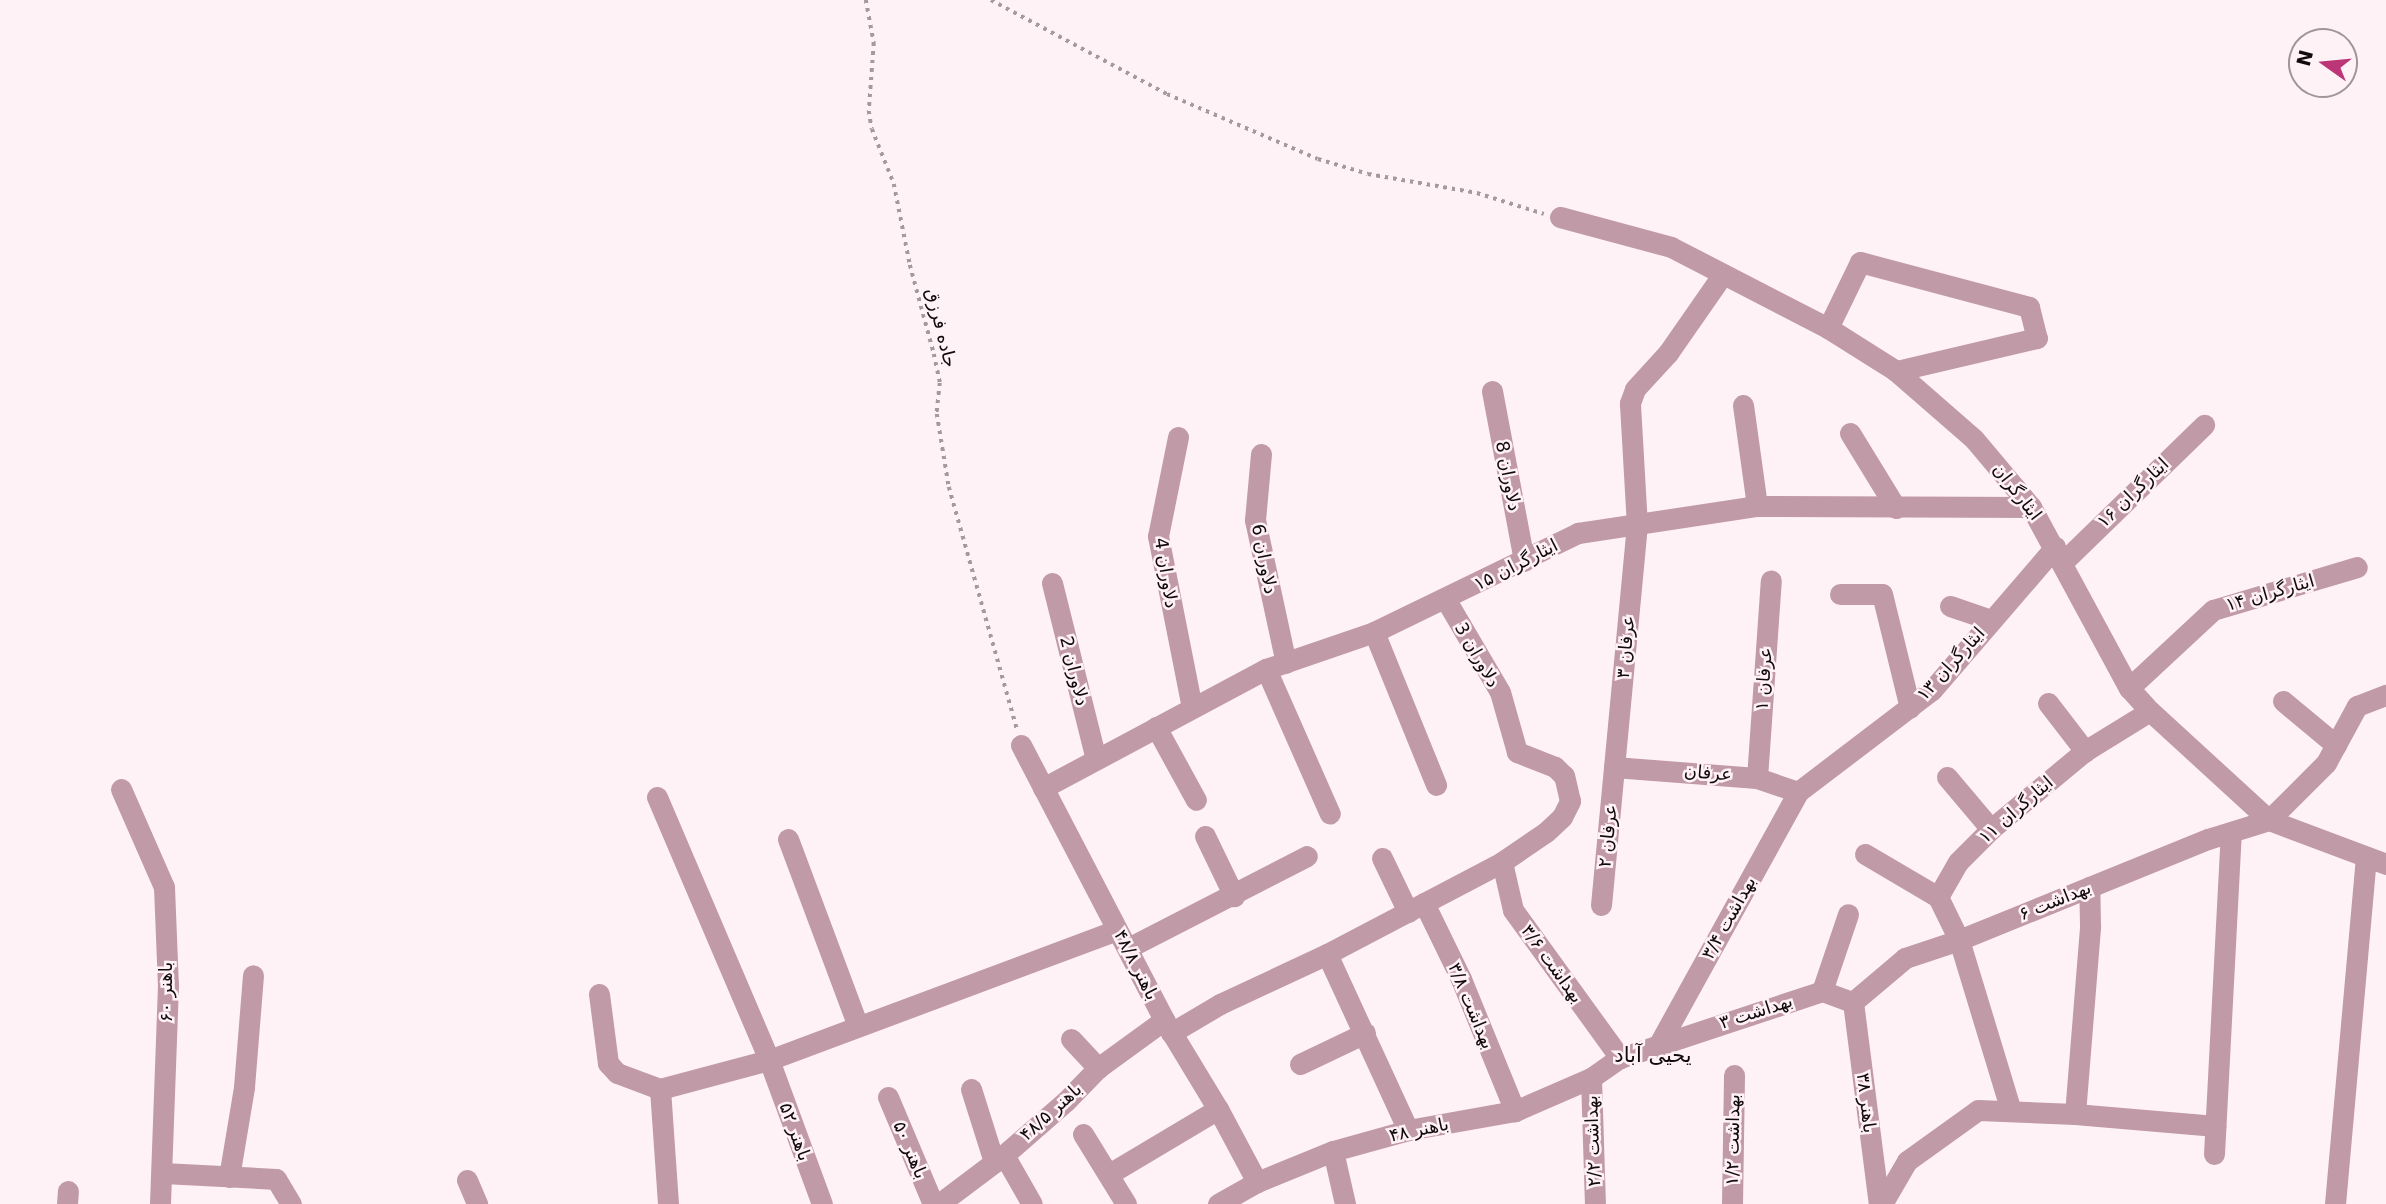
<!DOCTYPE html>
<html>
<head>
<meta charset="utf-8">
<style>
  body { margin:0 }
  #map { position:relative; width:2386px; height:1204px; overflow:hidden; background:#fff2f7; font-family:"DejaVu Sans","Noto Sans Arabic",sans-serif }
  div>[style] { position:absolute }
  .path>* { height:3.5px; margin-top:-1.75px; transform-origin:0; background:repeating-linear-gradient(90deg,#a49a9e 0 3.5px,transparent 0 8.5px) }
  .minor>* { height:21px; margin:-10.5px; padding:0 10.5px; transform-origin:10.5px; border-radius:10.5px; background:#c19aa8 }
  span { translate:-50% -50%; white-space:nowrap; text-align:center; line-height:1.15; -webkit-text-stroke:5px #fff2f7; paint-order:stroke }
  .street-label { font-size:18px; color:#120b0e }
  .quarter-label { font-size:21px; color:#120b0e }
  .north { position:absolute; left:2288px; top:28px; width:70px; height:70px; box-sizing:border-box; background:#fff2f7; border:2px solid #a0969a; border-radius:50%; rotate:285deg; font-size:19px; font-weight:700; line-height:28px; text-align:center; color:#120b0e }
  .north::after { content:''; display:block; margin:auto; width:24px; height:32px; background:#bb3577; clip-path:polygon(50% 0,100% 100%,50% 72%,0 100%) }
</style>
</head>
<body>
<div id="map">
  <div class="path">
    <div style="left:866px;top:0;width:44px;rotate:79.5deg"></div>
    <div style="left:874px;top:43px;width:68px;rotate:94.2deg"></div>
    <div style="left:869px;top:111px;width:18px;rotate:81deg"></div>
    <div style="left:872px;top:129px;width:59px;rotate:68.2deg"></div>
    <div style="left:894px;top:184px;width:83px;rotate:78.8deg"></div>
    <div style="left:910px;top:265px;width:92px;rotate:74.9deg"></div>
    <div style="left:934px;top:354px;width:30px;rotate:78deg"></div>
    <div style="left:940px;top:383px;width:31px;rotate:96deg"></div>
    <div style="left:937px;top:414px;width:74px;rotate:80.7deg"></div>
    <div style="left:949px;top:487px;width:251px;rotate:74.3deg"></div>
    <div style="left:991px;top:0;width:200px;rotate:28.1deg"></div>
    <div style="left:1167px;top:94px;width:164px;rotate:23.3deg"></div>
    <div style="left:1318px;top:159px;width:52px;rotate:16.7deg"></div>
    <div style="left:1368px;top:174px;width:111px;rotate:9.9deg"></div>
    <div style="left:1477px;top:193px;width:70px;rotate:17.4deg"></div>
  </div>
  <div class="minor">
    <div style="left:1560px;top:217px;width:115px;rotate:15.1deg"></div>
    <div style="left:1671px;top:247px;width:177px;rotate:27.3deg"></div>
    <div style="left:1828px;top:328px;width:80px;rotate:32.3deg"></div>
    <div style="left:1896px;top:371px;width:103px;rotate:41.1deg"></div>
    <div style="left:1974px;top:439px;width:89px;rotate:50deg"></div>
    <div style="left:2031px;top:507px;width:206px;rotate:61.6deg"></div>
    <div style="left:2129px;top:688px;width:31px;rotate:48deg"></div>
    <div style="left:2150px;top:711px;width:161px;rotate:42.5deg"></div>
    <div style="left:2269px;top:820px;width:125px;rotate:20.6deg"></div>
    <div style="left:1828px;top:328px;width:73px;rotate:-64.1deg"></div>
    <div style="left:1860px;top:262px;width:175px;rotate:14.9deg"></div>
    <div style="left:2029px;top:307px;width:32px;rotate:76deg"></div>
    <div style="left:2037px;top:338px;width:145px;rotate:166.8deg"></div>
    <div style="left:1492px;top:391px;width:173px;rotate:79.3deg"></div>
    <div style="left:1743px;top:405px;width:102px;rotate:82.1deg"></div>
    <div style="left:1850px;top:433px;width:88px;rotate:58.5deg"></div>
    <div style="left:1178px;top:437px;width:101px;rotate:101.4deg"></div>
    <div style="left:1158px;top:536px;width:175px;rotate:78.8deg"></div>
    <div style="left:1261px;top:454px;width:66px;rotate:95.2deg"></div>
    <div style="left:1255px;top:520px;width:146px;rotate:77.8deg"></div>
    <div style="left:2063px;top:562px;width:197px;rotate:-44.2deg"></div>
    <div style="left:1052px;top:583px;width:181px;rotate:76deg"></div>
    <div style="left:1840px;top:594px;width:42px"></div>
    <div style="left:1882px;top:594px;width:117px;rotate:76.2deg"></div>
    <div style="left:1950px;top:606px;width:43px;rotate:18.9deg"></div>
    <div style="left:1374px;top:632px;width:165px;rotate:67.9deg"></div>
    <div style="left:1266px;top:669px;width:158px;rotate:66.2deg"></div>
    <div style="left:2129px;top:688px;width:115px;rotate:-42.9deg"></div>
    <div style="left:2213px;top:610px;width:150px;rotate:-16.6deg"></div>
    <div style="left:2283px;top:701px;width:69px;rotate:39.7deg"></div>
    <div style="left:2048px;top:703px;width:61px;rotate:52.4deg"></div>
    <div style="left:1156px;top:727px;width:83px;rotate:61.3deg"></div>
    <div style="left:1021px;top:745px;width:310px;rotate:62.5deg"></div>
    <div style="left:1164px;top:1020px;width:104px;rotate:58.8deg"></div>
    <div style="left:1218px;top:1109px;width:83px;rotate:61.9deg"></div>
    <div style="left:1614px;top:767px;width:143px;rotate:4.4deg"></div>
    <div style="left:1757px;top:778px;width:43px;rotate:18.9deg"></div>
    <div style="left:1947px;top:777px;width:68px;rotate:49.8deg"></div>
    <div style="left:1757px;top:778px;width:198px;rotate:-86deg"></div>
    <div style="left:1043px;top:788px;width:253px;rotate:-28.1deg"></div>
    <div style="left:1266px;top:669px;width:114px;rotate:-18.9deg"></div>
    <div style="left:1374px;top:632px;width:227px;rotate:-25.9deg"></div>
    <div style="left:1578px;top:533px;width:181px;rotate:-8.6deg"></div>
    <div style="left:1757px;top:506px;width:274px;rotate:0.2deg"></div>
    <div style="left:121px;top:789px;width:107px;rotate:66.3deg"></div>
    <div style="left:164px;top:887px;width:98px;rotate:87.7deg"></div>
    <div style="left:168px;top:985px;width:219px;rotate:92.1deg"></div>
    <div style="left:657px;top:797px;width:286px;rotate:66.9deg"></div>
    <div style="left:769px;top:1060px;width:153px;rotate:69.8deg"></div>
    <div style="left:1205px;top:836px;width:67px;rotate:64.2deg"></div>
    <div style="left:788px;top:839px;width:200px;rotate:69.5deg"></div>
    <div style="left:1865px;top:854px;width:85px;rotate:30.5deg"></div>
    <div style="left:1382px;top:858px;width:60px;rotate:64.3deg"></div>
    <div style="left:1502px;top:862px;width:49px;rotate:77.1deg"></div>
    <div style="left:1513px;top:910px;width:183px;rotate:54.1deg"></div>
    <div style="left:1424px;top:903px;width:85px;rotate:64deg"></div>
    <div style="left:1461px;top:979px;width:143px;rotate:67.8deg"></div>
    <div style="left:1601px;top:905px;width:381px;rotate:-84.6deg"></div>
    <div style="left:1637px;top:526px;width:123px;rotate:-93.3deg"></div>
    <div style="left:1630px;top:403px;width:15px;rotate:-70deg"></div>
    <div style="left:1635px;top:389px;width:49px;rotate:-47.5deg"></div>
    <div style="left:1668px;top:353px;width:96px;rotate:-55.2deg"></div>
    <div style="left:1128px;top:948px;width:201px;rotate:-27.2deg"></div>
    <div style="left:1327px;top:954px;width:194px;rotate:65.3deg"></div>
    <div style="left:1822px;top:991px;width:81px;rotate:-71.3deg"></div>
    <div style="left:599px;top:994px;width:70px;rotate:82.6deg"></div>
    <div style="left:608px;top:1063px;width:13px;rotate:48deg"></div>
    <div style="left:617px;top:1073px;width:46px;rotate:20.4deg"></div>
    <div style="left:660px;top:1089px;width:113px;rotate:-14.9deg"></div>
    <div style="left:769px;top:1060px;width:371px;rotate:-20.5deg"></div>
    <div style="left:1853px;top:1002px;width:68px;rotate:-40.2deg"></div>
    <div style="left:1905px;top:958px;width:57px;rotate:-18.4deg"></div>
    <div style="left:1959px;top:940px;width:269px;rotate:-22.1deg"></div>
    <div style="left:2208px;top:839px;width:64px;rotate:-17.3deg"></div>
    <div style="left:2269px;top:820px;width:81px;rotate:-45deg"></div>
    <div style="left:2326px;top:763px;width:65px;rotate:-61.5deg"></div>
    <div style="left:2357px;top:706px;width:31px;rotate:-21deg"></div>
    <div style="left:1853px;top:1002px;width:204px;rotate:82.7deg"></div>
    <div style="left:1171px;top:1033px;width:57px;rotate:-30.6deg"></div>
    <div style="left:1220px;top:1004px;width:118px;rotate:-25deg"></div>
    <div style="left:1327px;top:954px;width:198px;rotate:-27.7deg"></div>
    <div style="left:1502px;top:862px;width:53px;rotate:-34.3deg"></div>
    <div style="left:1546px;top:832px;width:22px;rotate:-43deg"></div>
    <div style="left:1562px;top:817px;width:18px;rotate:-63deg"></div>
    <div style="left:1570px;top:801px;width:26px;rotate:-103deg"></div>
    <div style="left:1564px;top:776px;width:13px;rotate:-135deg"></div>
    <div style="left:1555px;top:767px;width:41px;rotate:-158.5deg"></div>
    <div style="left:1517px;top:752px;width:62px;rotate:-105.8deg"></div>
    <div style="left:1500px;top:692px;width:107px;rotate:-120.4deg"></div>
    <div style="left:1071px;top:1039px;width:40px;rotate:47deg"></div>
    <div style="left:1659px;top:1044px;width:288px;rotate:-61.1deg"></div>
    <div style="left:1798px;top:792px;width:168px;rotate:-37.3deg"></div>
    <div style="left:1932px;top:690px;width:189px;rotate:-49.3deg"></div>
    <div style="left:1300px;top:1064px;width:72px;rotate:-25.5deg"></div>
    <div style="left:1591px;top:1078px;width:126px;rotate:88.2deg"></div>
    <div style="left:660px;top:1089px;width:115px;rotate:86deg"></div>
    <div style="left:971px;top:1089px;width:77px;rotate:72.5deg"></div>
    <div style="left:888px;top:1097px;width:116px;rotate:67.2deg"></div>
    <div style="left:2011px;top:1111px;width:179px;rotate:-106.9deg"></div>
    <div style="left:1959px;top:940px;width:48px;rotate:-116deg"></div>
    <div style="left:1938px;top:897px;width:40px;rotate:-60.3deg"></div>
    <div style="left:1958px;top:862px;width:47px;rotate:-45deg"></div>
    <div style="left:1991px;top:829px;width:122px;rotate:-39.7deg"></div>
    <div style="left:2085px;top:751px;width:76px;rotate:-31.6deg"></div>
    <div style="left:2075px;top:1114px;width:189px;rotate:-85.4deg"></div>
    <div style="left:2090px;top:926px;width:39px;rotate:-91deg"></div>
    <div style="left:1083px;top:1134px;width:82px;rotate:58.4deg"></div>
    <div style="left:1333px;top:1151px;width:54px;rotate:77.2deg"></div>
    <div style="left:2214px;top:1154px;width:322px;rotate:-87deg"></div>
    <div style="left:1004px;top:1155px;width:56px;rotate:60.3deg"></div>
    <div style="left:163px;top:1173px;width:113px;rotate:3deg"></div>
    <div style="left:276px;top:1179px;width:29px;rotate:59deg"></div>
    <div style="left:1109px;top:1174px;width:127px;rotate:-30.8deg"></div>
    <div style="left:229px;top:1177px;width:91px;rotate:-80.5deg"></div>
    <div style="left:244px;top:1087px;width:112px;rotate:-85.4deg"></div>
    <div style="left:467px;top:1180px;width:26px;rotate:67deg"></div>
    <div style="left:67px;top:1204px;width:13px;rotate:-86deg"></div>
    <div style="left:939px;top:1204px;width:81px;rotate:-37deg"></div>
    <div style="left:1004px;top:1155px;width:82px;rotate:-41.1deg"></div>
    <div style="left:1066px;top:1101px;width:46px;rotate:-45.9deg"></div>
    <div style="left:1098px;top:1068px;width:82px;rotate:-36deg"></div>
    <div style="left:1218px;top:1204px;width:45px;rotate:-29.4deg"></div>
    <div style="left:1257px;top:1182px;width:82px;rotate:-22.2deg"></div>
    <div style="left:1333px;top:1151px;width:78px;rotate:-15.6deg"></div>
    <div style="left:1408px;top:1130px;width:109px;rotate:-10.1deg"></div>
    <div style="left:1515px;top:1111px;width:83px;rotate:-23.5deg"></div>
    <div style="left:1591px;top:1078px;width:35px;rotate:-35deg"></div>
    <div style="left:1620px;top:1058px;width:213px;rotate:-18.3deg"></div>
    <div style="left:1822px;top:991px;width:33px;rotate:20deg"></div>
    <div style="left:1732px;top:1204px;width:129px;rotate:-89.1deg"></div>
    <div style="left:1882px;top:1204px;width:50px;rotate:-59.8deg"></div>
    <div style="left:1907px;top:1161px;width:87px;rotate:-35.7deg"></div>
    <div style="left:1978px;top:1110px;width:97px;rotate:2.4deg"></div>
    <div style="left:2075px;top:1114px;width:141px;rotate:4.9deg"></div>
    <div style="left:2335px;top:1204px;width:348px;rotate:-84.9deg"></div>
  </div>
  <div class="street-label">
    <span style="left:941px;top:328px;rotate:76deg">جاده فرزق</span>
    <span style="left:1508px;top:476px;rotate:79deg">دلاوران 8</span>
    <span style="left:2017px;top:492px;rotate:52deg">ایثارگران</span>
    <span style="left:2133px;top:493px;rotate:-44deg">ایثارگران ۱۶</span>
    <span style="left:1264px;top:559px;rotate:79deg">دلاوران 6</span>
    <span style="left:1516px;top:565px;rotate:-27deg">ایثارگران ۱۵</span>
    <span style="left:1166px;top:573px;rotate:81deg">دلاوران 4</span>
    <span style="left:2270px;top:593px;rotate:-16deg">ایثارگران ۱۴</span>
    <span style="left:1626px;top:647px;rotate:-85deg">عرفان ۳</span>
    <span style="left:1477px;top:655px;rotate:60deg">دلاوران 3</span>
    <span style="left:1951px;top:664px;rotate:-48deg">ایثارگران ۱۳</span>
    <span style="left:1074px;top:671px;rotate:76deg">دلاوران 2</span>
    <span style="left:1764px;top:679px;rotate:-86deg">عرفان ۱</span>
    <span style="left:1708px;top:773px;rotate:5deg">عرفان</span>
    <span style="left:2016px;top:810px;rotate:-41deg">ایثارگران ۱۱</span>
    <span style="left:1608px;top:836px;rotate:-84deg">عرفان ۲</span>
    <span style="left:2055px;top:901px;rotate:-22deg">بهداشت ۶</span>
    <span style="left:1729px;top:918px;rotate:-61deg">بهداشت ۳/۴</span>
    <span style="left:1552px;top:964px;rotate:54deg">بهداشت ۳/۶</span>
    <span style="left:1136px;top:965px;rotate:63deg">باهنر ۴۸/۸</span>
    <span style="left:166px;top:992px;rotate:-90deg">باهنر ۶۰</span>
    <span style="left:1471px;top:1006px;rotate:67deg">بهداشت ۳/۸</span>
    <span style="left:1756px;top:1012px;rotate:-18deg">بهداشت ۳</span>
    <span style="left:1866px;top:1103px;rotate:83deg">باهنر ۳۸</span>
    <span style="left:1051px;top:1112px;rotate:-42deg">باهنر ۴۸/۵</span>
    <span style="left:1419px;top:1130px;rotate:-12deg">باهنر ۴۸</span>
    <span style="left:795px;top:1132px;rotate:70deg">باهنر ۵۲</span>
    <span style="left:1733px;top:1140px;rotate:-89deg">بهداشت ۱/۲</span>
    <span style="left:1593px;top:1141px;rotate:-92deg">بهداشت ۲/۲</span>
    <span style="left:910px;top:1150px;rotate:67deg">باهنر ۵۰</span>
  </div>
  <div class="quarter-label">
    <span style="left:1653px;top:1055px">یحیی آباد</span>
  </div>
  <div class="north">N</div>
</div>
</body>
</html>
